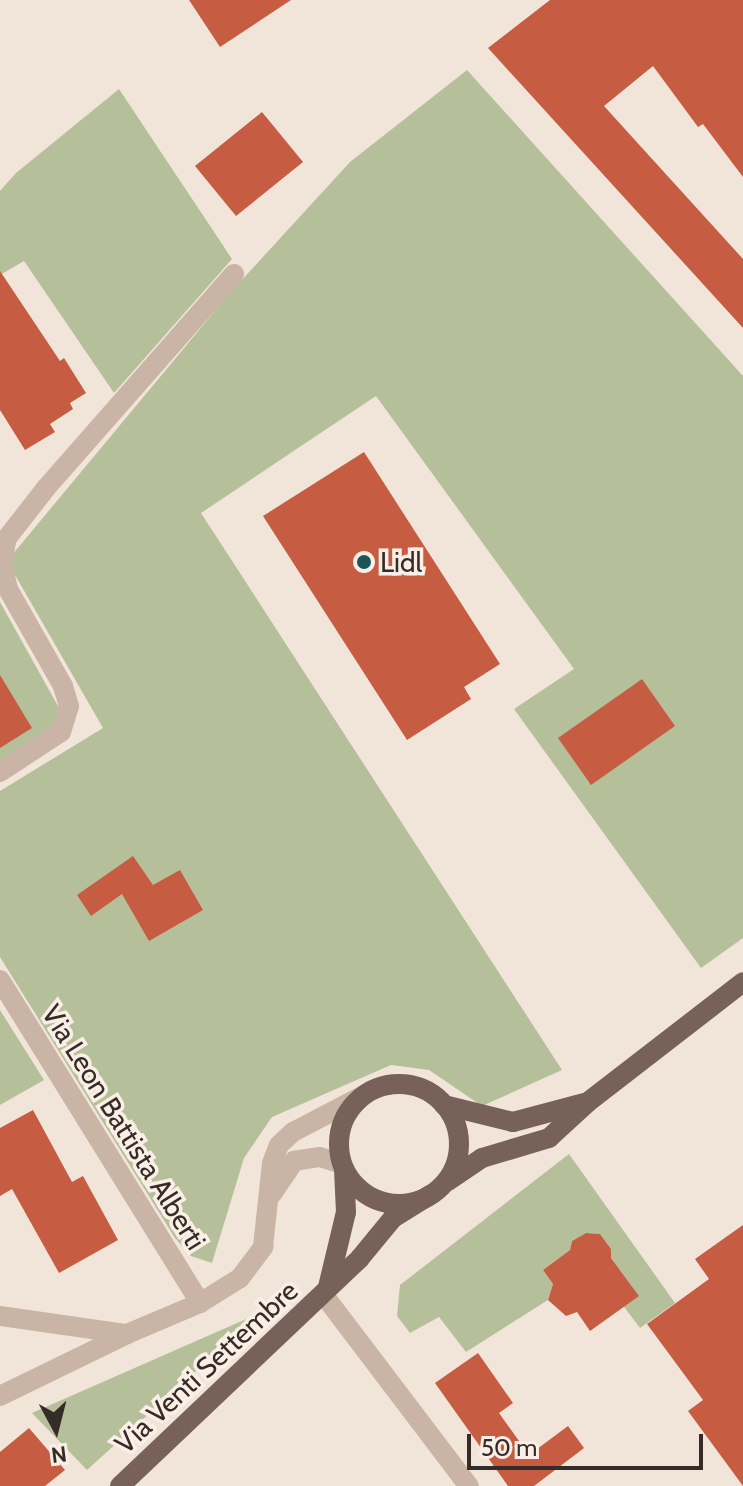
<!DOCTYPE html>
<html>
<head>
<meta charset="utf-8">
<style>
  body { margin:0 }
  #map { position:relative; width:743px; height:1486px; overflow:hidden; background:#f1e5d9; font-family:Cabin,sans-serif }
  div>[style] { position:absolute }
  .green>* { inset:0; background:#b5c09a }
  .building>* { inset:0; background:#c65d43 }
  .minor>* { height:20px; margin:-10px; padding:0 10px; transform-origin:10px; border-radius:10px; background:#c9b4a5 }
  .primary>* { height:20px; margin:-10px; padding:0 10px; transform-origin:10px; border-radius:10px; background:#776158 }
  .primary>.ring { margin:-10px; padding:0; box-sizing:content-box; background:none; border:20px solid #776158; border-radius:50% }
  .dots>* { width:22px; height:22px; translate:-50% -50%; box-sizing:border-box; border:4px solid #f9efe6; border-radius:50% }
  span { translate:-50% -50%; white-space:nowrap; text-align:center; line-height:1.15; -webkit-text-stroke:7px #f9efe6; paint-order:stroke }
  .poi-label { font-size:28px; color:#352b27 }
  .left { translate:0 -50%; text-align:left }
  .street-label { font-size:28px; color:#352b27 }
  .north { position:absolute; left:16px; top:1390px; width:80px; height:80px; -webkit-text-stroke:6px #f9efe6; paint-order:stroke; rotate:173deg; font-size:22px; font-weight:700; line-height:32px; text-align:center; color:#352b27 }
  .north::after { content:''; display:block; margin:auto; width:28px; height:36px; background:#352b27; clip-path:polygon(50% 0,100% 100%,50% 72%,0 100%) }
  .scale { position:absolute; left:467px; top:1434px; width:236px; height:36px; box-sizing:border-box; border:4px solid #352b27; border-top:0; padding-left:10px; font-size:24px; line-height:28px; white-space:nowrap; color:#352b27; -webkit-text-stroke:6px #f9efe6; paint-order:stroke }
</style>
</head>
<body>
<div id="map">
  <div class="green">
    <div style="clip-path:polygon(467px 70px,743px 376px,743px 938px,701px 968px,514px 709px,574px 669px,376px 396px,201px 513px,562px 1070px,482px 1106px,429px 1070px,391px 1065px,272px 1117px,244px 1158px,212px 1263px,191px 1256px,175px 1238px,0 957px,0 791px,103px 728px,7px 561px,229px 294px,350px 162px)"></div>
    <div style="clip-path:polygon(119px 89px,232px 259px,114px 393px,24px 261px,0 275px,0 191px,16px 173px)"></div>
    <div style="clip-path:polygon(0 602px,63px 715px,56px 728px,0 762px)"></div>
    <div style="clip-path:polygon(0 1010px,44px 1080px,0 1105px)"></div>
    <div style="clip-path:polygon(569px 1154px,675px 1303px,640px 1328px,618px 1299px,633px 1288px,611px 1258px,611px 1249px,600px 1234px,586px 1233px,572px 1241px,570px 1250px,543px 1270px,553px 1284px,548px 1300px,466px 1352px,439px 1317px,410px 1333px,397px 1316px,400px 1285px)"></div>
    <div style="clip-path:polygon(260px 1313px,87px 1470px,32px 1413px)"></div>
  </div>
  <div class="building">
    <div style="clip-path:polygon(189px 0,291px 0,220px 47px)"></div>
    <div style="clip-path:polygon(550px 0,743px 0,743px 177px,703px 124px,698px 127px,653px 66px,604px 106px,743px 259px,743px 328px,488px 48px)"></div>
    <div style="clip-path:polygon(262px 112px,303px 162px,236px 216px,195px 166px)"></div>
    <div style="clip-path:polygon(0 271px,60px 361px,64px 358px,86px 393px,70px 403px,73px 409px,50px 424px,55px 432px,25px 450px,0 410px)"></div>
    <div style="clip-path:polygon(364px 452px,500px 664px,464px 687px,471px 699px,407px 740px,263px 516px)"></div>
    <div style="clip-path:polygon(0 675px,32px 728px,0 748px)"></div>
    <div style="clip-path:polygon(642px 679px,675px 726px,591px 785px,558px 738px)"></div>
    <div style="clip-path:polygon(133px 856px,153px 885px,180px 870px,203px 910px,149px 941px,122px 894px,91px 916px,77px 895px)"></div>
    <div style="clip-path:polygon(33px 1110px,72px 1182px,83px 1176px,118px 1240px,59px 1273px,12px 1189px,0 1196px,0 1128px)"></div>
    <div style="clip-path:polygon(743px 1225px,743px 1486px,688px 1411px,703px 1400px,647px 1324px,709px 1279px,695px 1259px)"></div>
    <div style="clip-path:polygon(586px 1233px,600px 1234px,611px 1249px,611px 1258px,639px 1296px,590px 1331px,577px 1312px,566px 1316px,548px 1300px,553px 1284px,543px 1270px,570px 1250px,572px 1241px)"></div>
    <div style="clip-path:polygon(478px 1353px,513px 1403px,499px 1413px,529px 1455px,568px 1426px,584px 1448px,534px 1486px,508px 1486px,435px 1383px)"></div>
    <div style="clip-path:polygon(29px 1428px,65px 1470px,45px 1486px,0 1486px,0 1452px)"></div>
  </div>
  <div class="minor">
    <div style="left:0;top:772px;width:73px;rotate:-33.3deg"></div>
    <div style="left:61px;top:732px;width:27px;rotate:-73deg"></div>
    <div style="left:69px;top:706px;width:21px;rotate:-107deg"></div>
    <div style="left:63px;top:686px;width:112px;rotate:-119.6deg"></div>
    <div style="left:8px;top:589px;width:27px;rotate:-103deg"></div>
    <div style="left:2px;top:563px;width:25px;rotate:-79deg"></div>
    <div style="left:7px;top:538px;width:63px;rotate:-52deg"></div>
    <div style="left:46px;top:488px;width:285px;rotate:-48.7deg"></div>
    <div style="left:0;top:980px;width:380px;rotate:58.2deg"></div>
    <div style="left:272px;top:1194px;width:40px;rotate:-56deg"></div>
    <div style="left:294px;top:1161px;width:26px;rotate:-9deg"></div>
    <div style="left:320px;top:1157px;width:23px;rotate:18deg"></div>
    <div style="left:323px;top:1294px;width:241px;rotate:52.8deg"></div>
    <div style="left:0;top:1316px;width:128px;rotate:8.1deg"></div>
    <div style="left:127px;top:1334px;width:79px;rotate:-23deg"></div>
    <div style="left:200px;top:1303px;width:47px;rotate:-32deg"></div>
    <div style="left:240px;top:1278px;width:39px;rotate:-53deg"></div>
    <div style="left:263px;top:1247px;width:84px;rotate:-83.9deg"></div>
    <div style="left:272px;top:1163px;width:19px;rotate:-69deg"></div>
    <div style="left:279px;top:1145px;width:19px;rotate:-43deg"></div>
    <div style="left:293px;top:1132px;width:76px;rotate:-27.6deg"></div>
    <div style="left:0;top:1396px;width:141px;rotate:-26deg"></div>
  </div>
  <div class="primary">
    <div class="ring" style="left:339px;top:1084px;width:100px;height:100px"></div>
    <div style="left:444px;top:1105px;width:71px;rotate:13.8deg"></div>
    <div style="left:513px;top:1122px;width:73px;rotate:-15deg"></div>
    <div style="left:448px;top:1181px;width:41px;rotate:-34.1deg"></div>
    <div style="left:482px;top:1158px;width:70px;rotate:-16.6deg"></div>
    <div style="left:549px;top:1138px;width:53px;rotate:-42.7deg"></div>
    <div style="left:588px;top:1102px;width:196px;rotate:-37.7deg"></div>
    <div style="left:328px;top:1287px;width:77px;rotate:-76.5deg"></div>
    <div style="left:346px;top:1212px;width:42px;rotate:-92.7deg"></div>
    <div style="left:120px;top:1486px;width:331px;rotate:-43.5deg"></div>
    <div style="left:360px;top:1258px;width:52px;rotate:-50.5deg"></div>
    <div style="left:393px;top:1218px;width:44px;rotate:-31.9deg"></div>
  </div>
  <div class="dots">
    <div style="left:364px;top:562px;background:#1c5556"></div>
  </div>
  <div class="poi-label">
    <span class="left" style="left:380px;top:562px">Lidl</span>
  </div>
  <div class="street-label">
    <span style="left:124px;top:1127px;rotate:58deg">Via Leon Battista Alberti</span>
    <span style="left:206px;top:1367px;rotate:-43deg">Via Venti Settembre</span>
  </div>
  <div class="north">N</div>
  <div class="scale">50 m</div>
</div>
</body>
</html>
